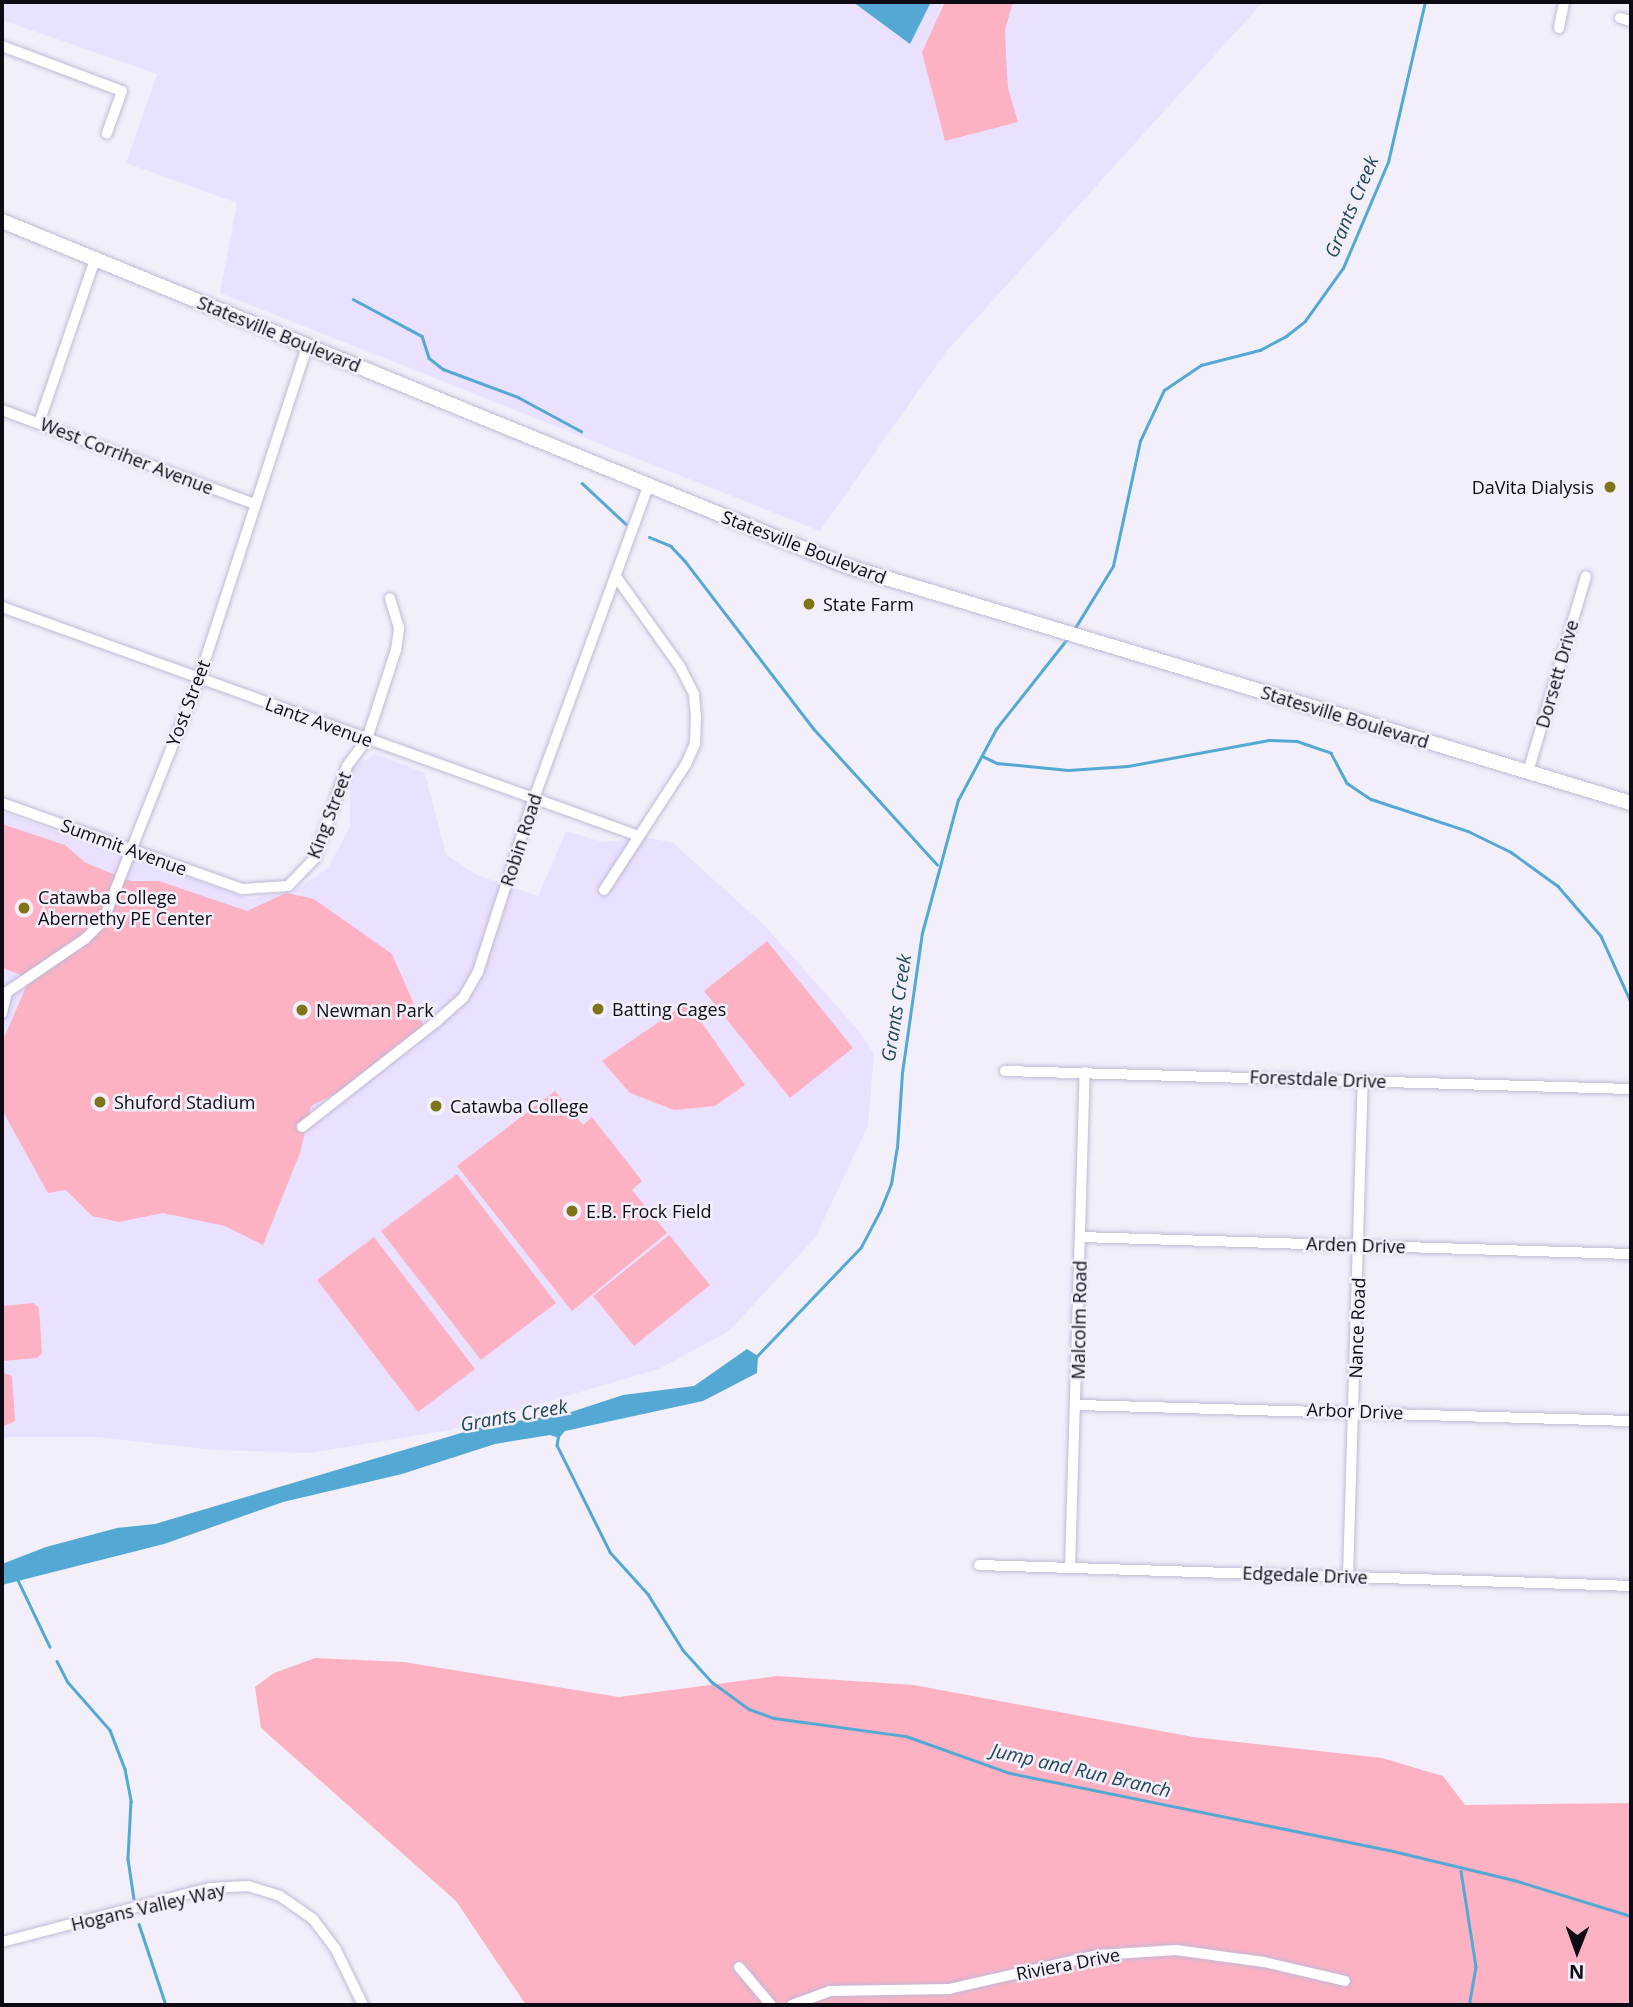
<!DOCTYPE html>
<html>
<head>
<meta charset="utf-8">
<style>
  body { margin:0 }
  #map { position:relative; width:1633px; height:2007px; overflow:hidden; background:#f2effb; font-family:"Open Sans",sans-serif }
  div>[style] { position:absolute }
  .built>* { inset:0; background:#eae1ff }
  .green>* { inset:0; background:#fcb2c3 }
  .water>* { inset:0; background:#53a8d4 }
  .stream>* { height:2.5px; margin:-1.25px; padding:0 1.25px; transform-origin:1.25px; border-radius:1.25px; background:#53a8d4 }
  .roads { filter:drop-shadow(0 0 2px #c1b9d5) drop-shadow(0 0 2px #c1b9d5) }
  .street>* { height:10px; margin:-5px; padding:0 5px; transform-origin:5px; border-radius:5px; background:#fff }
  .secondary>* { height:14px; margin:-7px; padding:0 7px; transform-origin:7px; border-radius:7px; background:#fff }
  .dots>* { width:19px; height:19px; translate:-50% -50%; box-sizing:border-box; border:4px solid #f2effb; border-radius:50% }
  span { translate:-50% -50%; white-space:nowrap; text-align:center; line-height:1.15; -webkit-text-stroke:5px #f2effb; paint-order:stroke }
  .street-label { font-size:18px; color:#0d0a13 }
  .poi-label { font-size:18px; color:#0d0a13 }
  .right { translate:-100% -50%; text-align:right }
  .left { translate:0 -50%; text-align:left }
  .water-label { font-size:19px; color:#22475a; font-style:italic }
  .frame { position:absolute; inset:0; border:4px solid #0d0a13; pointer-events:none }
  .north { position:absolute; left:1542px; top:1916px; width:70px; height:70px; -webkit-text-stroke:5px #f2effb; paint-order:stroke; rotate:181deg; font-size:19px; font-weight:700; line-height:28px; text-align:center; color:#0d0a13 }
  .north::after { content:''; display:block; margin:auto; width:24px; height:32px; background:#0d0a13; clip-path:polygon(50% 0,100% 100%,50% 72%,0 100%) }
</style>
</head>
<body>
<div id="map">
  <div class="built">
    <div style="clip-path:polygon(2px 2px,1263px 2px,945px 353px,820px 531px,220px 293px,237px 203px,126px 163px,157px 74px,2px 20px)"></div>
    <div style="clip-path:polygon(375px 754px,425px 773px,446px 855px,477px 875px,538px 896px,566px 831px,603px 842px,651px 838px,673px 843px,764px 925px,859px 1031px,874px 1054px,868px 1126px,815px 1238px,729px 1331px,659px 1369px,450px 1430px,310px 1453px,216px 1450px,96px 1437px,2px 1437px,2px 812px,250px 899px,295px 890px,328px 868px,350px 827px,350px 769px)"></div>
  </div>
  <div class="green">
    <div style="clip-path:polygon(945px 2px,1013px 2px,1005px 30px,1006px 56px,1008px 88px,1018px 122px,945px 141px,922px 52px)"></div>
    <div style="clip-path:polygon(2px 824px,65px 845px,86px 863px,131px 881px,159px 881px,247px 911px,286px 893px,314px 899px,392px 954px,425px 1029px,370px 1076px,311px 1106px,300px 1153px,263px 1245px,225px 1226px,163px 1213px,119px 1222px,92px 1216px,66px 1190px,48px 1193px,2px 1110px,3px 1040px,30px 978px,2px 968px)"></div>
    <div style="clip-path:polygon(767px 941px,853px 1048px,790px 1098px,704px 991px)"></div>
    <div style="clip-path:polygon(682px 1006px,691px 1007px,745px 1085px,715px 1106px,674px 1110px,630px 1093px,602px 1061px)"></div>
    <div style="clip-path:polygon(555px 1091px,583px 1125px,592px 1117px,642px 1181px,632px 1190px,667px 1233px,572px 1311px,457px 1166px)"></div>
    <div style="clip-path:polygon(457px 1174px,556px 1303px,481px 1360px,381px 1231px)"></div>
    <div style="clip-path:polygon(669px 1235px,710px 1285px,634px 1346px,593px 1296px)"></div>
    <div style="clip-path:polygon(374px 1237px,475px 1369px,418px 1412px,317px 1280px)"></div>
    <div style="clip-path:polygon(33px 1303px,39px 1308px,42px 1353px,37px 1358px,2px 1361px,2px 1306px)"></div>
    <div style="clip-path:polygon(2px 1372px,12px 1376px,15px 1421px,2px 1427px)"></div>
    <div style="clip-path:polygon(315px 1658px,404px 1662px,619px 1697px,777px 1676px,914px 1685px,1193px 1737px,1382px 1758px,1443px 1776px,1465px 1805px,1631px 1803px,1631px 2005px,526px 2005px,456px 1901px,261px 1728px,255px 1687px,274px 1673px)"></div>
  </div>
  <div class="water">
    <div style="clip-path:polygon(853px 2px,931px 2px,910px 44px)"></div>
    <div style="clip-path:polygon(747px 1349px,758px 1356px,757px 1373px,703px 1401px,565px 1431px,559px 1438px,550px 1435px,495px 1444px,402px 1474px,283px 1502px,164px 1544px,2px 1585px,2px 1564px,46px 1547px,117px 1528px,155px 1524px,488px 1425px,565px 1414px,623px 1395px,694px 1386px)"></div>
  </div>
  <div class="stream">
    <div style="left:353px;top:299px;width:78px;rotate:28.2deg"></div>
    <div style="left:422px;top:336px;width:23px;rotate:72deg"></div>
    <div style="left:429px;top:358px;width:18px;rotate:38deg"></div>
    <div style="left:443px;top:369px;width:80px;rotate:20.5deg"></div>
    <div style="left:518px;top:397px;width:72px;rotate:28.4deg"></div>
    <div style="left:582px;top:483px;width:60px;rotate:43deg"></div>
    <div style="left:649px;top:537px;width:24px;rotate:22deg"></div>
    <div style="left:671px;top:546px;width:21px;rotate:47deg"></div>
    <div style="left:685px;top:561px;width:212px;rotate:52.5deg"></div>
    <div style="left:814px;top:729px;width:183px;rotate:47.7deg"></div>
    <div style="left:1075px;top:628px;width:73px;rotate:-58.5deg"></div>
    <div style="left:1113px;top:566px;width:128px;rotate:-77.8deg"></div>
    <div style="left:1140px;top:441px;width:56px;rotate:-64.8deg"></div>
    <div style="left:1164px;top:390px;width:45px;rotate:-34deg"></div>
    <div style="left:1201px;top:365px;width:61px;rotate:-14.3deg"></div>
    <div style="left:1260px;top:350px;width:30px;rotate:-28deg"></div>
    <div style="left:1286px;top:336px;width:24px;rotate:-38deg"></div>
    <div style="left:1305px;top:321px;width:65px;rotate:-54.4deg"></div>
    <div style="left:1343px;top:268px;width:115px;rotate:-67deg"></div>
    <div style="left:1388px;top:162px;width:164px;rotate:-77deg"></div>
    <div style="left:982px;top:756px;width:17px;rotate:25deg"></div>
    <div style="left:997px;top:763px;width:71px;rotate:5.6deg"></div>
    <div style="left:1068px;top:770px;width:60px;rotate:-3.8deg"></div>
    <div style="left:1128px;top:766px;width:143px;rotate:-10.4deg"></div>
    <div style="left:1269px;top:740px;width:28px;rotate:2deg"></div>
    <div style="left:1297px;top:741px;width:36px;rotate:19deg"></div>
    <div style="left:1331px;top:753px;width:34px;rotate:62deg"></div>
    <div style="left:1347px;top:783px;width:29px;rotate:34deg"></div>
    <div style="left:1371px;top:799px;width:102px;rotate:18.3deg"></div>
    <div style="left:1468px;top:831px;width:48px;rotate:26deg"></div>
    <div style="left:1511px;top:852px;width:58px;rotate:35.9deg"></div>
    <div style="left:1558px;top:886px;width:66px;rotate:49.3deg"></div>
    <div style="left:1601px;top:936px;width:72px;rotate:65.6deg"></div>
    <div style="left:756px;top:1357px;width:152px;rotate:-46.3deg"></div>
    <div style="left:861px;top:1247px;width:41px;rotate:-62.2deg"></div>
    <div style="left:880px;top:1211px;width:29px;rotate:-68deg"></div>
    <div style="left:891px;top:1184px;width:36px;rotate:-81deg"></div>
    <div style="left:897px;top:1148px;width:75px;rotate:-86.2deg"></div>
    <div style="left:902px;top:1073px;width:141px;rotate:-81.9deg"></div>
    <div style="left:922px;top:933px;width:138px;rotate:-74.9deg"></div>
    <div style="left:958px;top:800px;width:81px;rotate:-61.8deg"></div>
    <div style="left:996px;top:729px;width:115px;rotate:-51.7deg"></div>
    <div style="left:559px;top:1434px;width:11px;rotate:100deg"></div>
    <div style="left:557px;top:1445px;width:119px;rotate:63.6deg"></div>
    <div style="left:610px;top:1552px;width:57px;rotate:47.9deg"></div>
    <div style="left:648px;top:1594px;width:66px;rotate:58deg"></div>
    <div style="left:683px;top:1650px;width:43px;rotate:47.8deg"></div>
    <div style="left:712px;top:1682px;width:46px;rotate:36.1deg"></div>
    <div style="left:749px;top:1709px;width:27px;rotate:20deg"></div>
    <div style="left:774px;top:1718px;width:133px;rotate:7.8deg"></div>
    <div style="left:906px;top:1736px;width:110px;rotate:19.6deg"></div>
    <div style="left:1010px;top:1773px;width:387px;rotate:11.5deg"></div>
    <div style="left:1389px;top:1850px;width:129px;rotate:13.5deg"></div>
    <div style="left:1514px;top:1880px;width:122px;rotate:17.1deg"></div>
    <div style="left:17px;top:1578px;width:76px;rotate:64.4deg"></div>
    <div style="left:57px;top:1661px;width:22px;rotate:63deg"></div>
    <div style="left:67px;top:1681px;width:65px;rotate:48.7deg"></div>
    <div style="left:110px;top:1730px;width:42px;rotate:69deg"></div>
    <div style="left:125px;top:1769px;width:33px;rotate:79deg"></div>
    <div style="left:131px;top:1801px;width:58px;rotate:93deg"></div>
    <div style="left:128px;top:1859px;width:40px;rotate:81.5deg"></div>
    <div style="left:1461px;top:1871px;width:97px;rotate:81.1deg"></div>
    <div style="left:1476px;top:1967px;width:39px;rotate:100deg"></div>
    <div style="left:139px;top:1924px;width:85px;rotate:71.6deg"></div>
  </div>
  <div class="roads">
    <div class="street">
      <div style="left:1620px;top:18px;width:11px;rotate:15deg"></div>
      <div style="left:1559px;top:28px;width:26px;rotate:-79deg"></div>
      <div style="left:2px;top:46px;width:128px;rotate:20.6deg"></div>
      <div style="left:122px;top:91px;width:45px;rotate:109.7deg"></div>
      <div style="left:2px;top:410px;width:267px;rotate:20.4deg"></div>
      <div style="left:39px;top:423px;width:173px;rotate:-71.1deg"></div>
      <div style="left:2px;top:607px;width:674px;rotate:19.78deg"></div>
      <div style="left:1528px;top:772px;width:204px;rotate:-73.5deg"></div>
      <div style="left:2px;top:803px;width:255px;rotate:19.7deg"></div>
      <div style="left:242px;top:889px;width:46px;rotate:-3.7deg"></div>
      <div style="left:288px;top:886px;width:39px;rotate:-46deg"></div>
      <div style="left:315px;top:858px;width:97px;rotate:-70.8deg"></div>
      <div style="left:347px;top:766px;width:34px;rotate:-53deg"></div>
      <div style="left:367px;top:739px;width:94px;rotate:-72deg"></div>
      <div style="left:396px;top:650px;width:22px;rotate:-82deg"></div>
      <div style="left:399px;top:628px;width:31px;rotate:-107deg"></div>
      <div style="left:604px;top:890px;width:150px;rotate:-56.9deg"></div>
      <div style="left:686px;top:764px;width:22px;rotate:-66deg"></div>
      <div style="left:695px;top:744px;width:26px;rotate:-88deg"></div>
      <div style="left:696px;top:718px;width:24px;rotate:-95deg"></div>
      <div style="left:694px;top:694px;width:29px;rotate:-117deg"></div>
      <div style="left:681px;top:668px;width:110px;rotate:-125.4deg"></div>
      <div style="left:2px;top:1013px;width:22px;rotate:-77deg"></div>
      <div style="left:7px;top:992px;width:94px;rotate:-34.2deg"></div>
      <div style="left:85px;top:939px;width:25px;rotate:-45deg"></div>
      <div style="left:103px;top:921px;width:260px;rotate:-68.4deg"></div>
      <div style="left:199px;top:679px;width:350px;rotate:-72deg"></div>
      <div style="left:1005px;top:1071px;width:626px;rotate:1.65deg"></div>
      <div style="left:302px;top:1127px;width:170px;rotate:-38.1deg"></div>
      <div style="left:436px;top:1022px;width:36px;rotate:-42deg"></div>
      <div style="left:463px;top:998px;width:30px;rotate:-60deg"></div>
      <div style="left:478px;top:972px;width:180px;rotate:-72.2deg"></div>
      <div style="left:533px;top:801px;width:334px;rotate:-69.9deg"></div>
      <div style="left:1080px;top:1237px;width:551px;rotate:1.77deg"></div>
      <div style="left:1078px;top:1405px;width:553px;rotate:1.66deg"></div>
      <div style="left:979px;top:1565px;width:652px;rotate:1.84deg"></div>
      <div style="left:1070px;top:1567px;width:495px;rotate:-88.3deg"></div>
      <div style="left:1348px;top:1577px;width:497px;rotate:-88.3deg"></div>
      <div style="left:2px;top:1942px;width:215px;rotate:-14.6deg"></div>
      <div style="left:210px;top:1888px;width:38px;rotate:-3deg"></div>
      <div style="left:248px;top:1886px;width:34px;rotate:17deg"></div>
      <div style="left:280px;top:1896px;width:40px;rotate:34.9deg"></div>
      <div style="left:313px;top:1919px;width:36px;rotate:53deg"></div>
      <div style="left:335px;top:1948px;width:64px;rotate:63.8deg"></div>
      <div style="left:739px;top:1967px;width:50px;rotate:49.9deg"></div>
      <div style="left:792px;top:2005px;width:40px;rotate:-20.2deg"></div>
      <div style="left:830px;top:1991px;width:119px;rotate:-1deg"></div>
      <div style="left:949px;top:1989px;width:153px;rotate:-12.9deg"></div>
      <div style="left:1098px;top:1955px;width:78px;rotate:-3.7deg"></div>
      <div style="left:1176px;top:1950px;width:89px;rotate:7.8deg"></div>
      <div style="left:1264px;top:1962px;width:83px;rotate:13.2deg"></div>
    </div>
    <div class="secondary">
      <div style="left:2px;top:221px;width:912px;rotate:22.23deg"></div>
      <div style="left:846px;top:566px;width:820px;rotate:16.8deg"></div>
    </div>
  </div>
  <div class="dots">
    <div style="left:1610px;top:487px;background:#7f7417"></div>
    <div style="left:809px;top:604px;background:#7f7417"></div>
    <div style="left:24px;top:908px;background:#7f7417"></div>
    <div style="left:598px;top:1009px;background:#7f7417"></div>
    <div style="left:302px;top:1010px;background:#7f7417"></div>
    <div style="left:100px;top:1102px;background:#7f7417"></div>
    <div style="left:436px;top:1106px;background:#7f7417"></div>
    <div style="left:572px;top:1211px;background:#7f7417"></div>
  </div>
  <div class="street-label">
    <span style="left:279px;top:334px;rotate:22deg">Statesville Boulevard</span>
    <span style="left:127px;top:456px;rotate:21deg">West Corriher Avenue</span>
    <span style="left:804px;top:547px;rotate:21deg">Statesville Boulevard</span>
    <span style="left:1557px;top:674px;rotate:-74deg">Dorsett Drive</span>
    <span style="left:188px;top:703px;rotate:-69deg">Yost Street</span>
    <span style="left:1345px;top:717px;rotate:17deg">Statesville Boulevard</span>
    <span style="left:319px;top:722px;rotate:20deg">Lantz Avenue</span>
    <span style="left:329px;top:815px;rotate:-69deg">King Street</span>
    <span style="left:521px;top:840px;rotate:-72deg">Robin Road</span>
    <span style="left:124px;top:847px;rotate:20deg">Summit Avenue</span>
    <span style="left:1318px;top:1079px;rotate:2deg">Forestdale Drive</span>
    <span style="left:1356px;top:1245px;rotate:2deg">Arden Drive</span>
    <span style="left:1079px;top:1320px;rotate:-89deg">Malcolm Road</span>
    <span style="left:1357px;top:1328px;rotate:-88deg">Nance Road</span>
    <span style="left:1355px;top:1411px;rotate:2deg">Arbor Drive</span>
    <span style="left:1305px;top:1575px;rotate:2deg">Edgedale Drive</span>
    <span style="left:148px;top:1907px;rotate:-13deg">Hogans Valley Way</span>
    <span style="left:1068px;top:1964px;rotate:-11deg">Riviera Drive</span>
  </div>
  <div class="poi-label">
    <span class="right" style="left:1594px;top:487px">DaVita Dialysis</span>
    <span class="left" style="left:823px;top:604px">State Farm</span>
    <span class="left" style="left:38px;top:908px">Catawba College<br>Abernethy PE Center</span>
    <span class="left" style="left:612px;top:1009px">Batting Cages</span>
    <span class="left" style="left:316px;top:1010px">Newman Park</span>
    <span class="left" style="left:114px;top:1102px">Shuford Stadium</span>
    <span class="left" style="left:450px;top:1106px">Catawba College</span>
    <span class="left" style="left:586px;top:1211px">E.B. Frock Field</span>
  </div>
  <div class="water-label">
    <span style="left:1352px;top:207px;rotate:-67deg">Grants Creek</span>
    <span style="left:897px;top:1008px;rotate:-81deg">Grants Creek</span>
    <span style="left:514px;top:1416px;rotate:-10deg">Grants Creek</span>
    <span style="left:1081px;top:1771px;rotate:13deg">Jump and Run Branch</span>
  </div>
  <div class="frame"></div>
  <div class="north">N</div>
</div>
</body>
</html>
